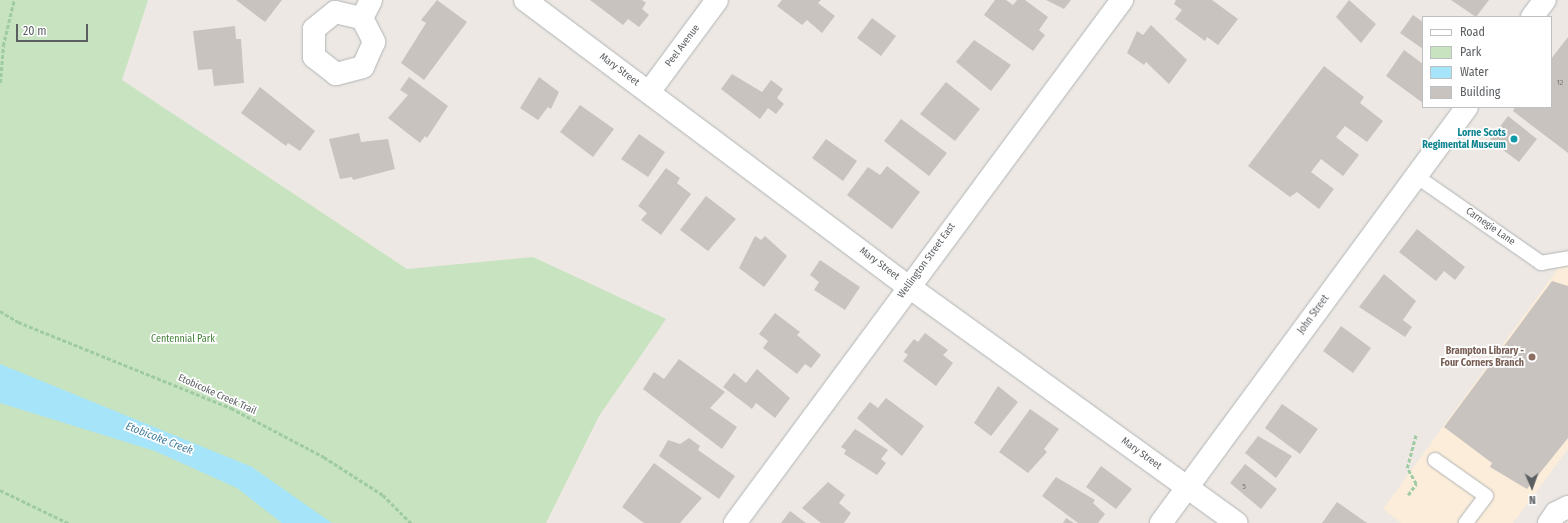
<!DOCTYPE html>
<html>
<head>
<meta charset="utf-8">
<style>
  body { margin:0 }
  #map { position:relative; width:1568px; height:523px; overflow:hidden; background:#ede8e3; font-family:"Fira Sans Condensed",sans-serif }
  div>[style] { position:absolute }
  .commercial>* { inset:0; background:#fbedd9 }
  .green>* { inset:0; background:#c7e3c0 }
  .water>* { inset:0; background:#a6e4f9 }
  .building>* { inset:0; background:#c8c3bf }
  .path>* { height:2.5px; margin-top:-1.25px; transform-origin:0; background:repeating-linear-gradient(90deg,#9ecba2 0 4px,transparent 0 6px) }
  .roads { filter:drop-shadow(0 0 1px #b0b4b7) drop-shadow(0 0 1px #b0b4b7) }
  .service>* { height:14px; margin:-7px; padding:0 7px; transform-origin:7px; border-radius:7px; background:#fff }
  .minor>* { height:22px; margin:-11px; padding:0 11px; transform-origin:11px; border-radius:11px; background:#fff }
  .secondary>* { height:22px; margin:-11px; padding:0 11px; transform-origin:11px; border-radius:11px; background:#fff }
  .dots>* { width:11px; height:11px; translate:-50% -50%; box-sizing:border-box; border:2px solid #fff; border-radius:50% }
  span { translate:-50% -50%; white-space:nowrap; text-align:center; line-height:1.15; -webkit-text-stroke:3.5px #fff; paint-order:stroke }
  .number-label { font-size:8px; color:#767879 }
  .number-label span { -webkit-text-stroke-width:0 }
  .street-label { font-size:10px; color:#5b5f62 }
  .culture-label { font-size:10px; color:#0d838f; font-weight:700 }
  .right { translate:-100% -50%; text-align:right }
  .park-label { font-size:10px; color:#44823a }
  .education-label { font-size:10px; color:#785e54; font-weight:700 }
  .water-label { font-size:11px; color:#3f7b99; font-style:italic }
  .legend { position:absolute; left:1422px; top:16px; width:130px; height:92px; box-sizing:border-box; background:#fff; border:1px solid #bdbfc0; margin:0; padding:5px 7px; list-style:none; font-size:12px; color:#5b5f62 }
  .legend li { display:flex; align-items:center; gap:8px; height:20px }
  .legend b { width:20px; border:1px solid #bdbfc0 }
  .north { position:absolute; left:1512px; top:467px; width:40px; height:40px; -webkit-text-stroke:3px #fff; paint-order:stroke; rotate:178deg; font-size:11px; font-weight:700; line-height:16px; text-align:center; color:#5b5f62 }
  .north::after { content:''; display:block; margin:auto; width:14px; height:18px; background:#5b5f62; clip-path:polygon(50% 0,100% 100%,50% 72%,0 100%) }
  .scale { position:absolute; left:16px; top:24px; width:72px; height:18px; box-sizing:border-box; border:2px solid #5b5f62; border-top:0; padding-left:5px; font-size:12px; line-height:14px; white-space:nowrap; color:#5b5f62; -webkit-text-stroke:3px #fff; paint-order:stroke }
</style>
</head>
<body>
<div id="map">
  <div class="commercial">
    <div style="clip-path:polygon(1568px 255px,1568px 449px,1513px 523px,1401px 523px,1383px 509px)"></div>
  </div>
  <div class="green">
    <div style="clip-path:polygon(0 0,148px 0,122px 80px,407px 269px,533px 257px,666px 319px,599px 416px,546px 523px,0 523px)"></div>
  </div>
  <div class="water">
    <div style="clip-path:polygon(0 364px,252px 467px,332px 523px,282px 523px,237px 488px,155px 451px,0 403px)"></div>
  </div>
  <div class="building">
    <div style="clip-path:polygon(236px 0,282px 0,265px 22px)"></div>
    <div style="clip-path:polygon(437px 0,467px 22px,424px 80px,401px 63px,426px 23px,421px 20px)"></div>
    <div style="clip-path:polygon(590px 0,642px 0,646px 3px,642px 9px,649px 15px,639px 27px,628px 19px,623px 25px)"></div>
    <div style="clip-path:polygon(782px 0,821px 0,818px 3px,835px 16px,822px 33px,807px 20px,802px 25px,777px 6px)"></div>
    <div style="clip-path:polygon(995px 0,1006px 0,1013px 5px,1017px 0,1025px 0,1048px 17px,1039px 30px,1045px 35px,1033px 51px,984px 15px)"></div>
    <div style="clip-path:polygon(1046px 0,1071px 0,1064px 9px)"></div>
    <div style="clip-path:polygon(1176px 0,1212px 0,1238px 19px,1218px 45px,1207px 37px,1205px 41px,1175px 19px,1182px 10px,1174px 4px)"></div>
    <div style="clip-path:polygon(1349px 0,1376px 24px,1361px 43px,1336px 17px)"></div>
    <div style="clip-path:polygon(1451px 0,1489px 0,1476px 17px)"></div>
    <div style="clip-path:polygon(1413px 15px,1423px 22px,1423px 49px,1400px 33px)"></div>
    <div style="clip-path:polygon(872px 18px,896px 36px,881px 56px,857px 38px)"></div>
    <div style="clip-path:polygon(1151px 25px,1187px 60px,1169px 84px,1146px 62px,1144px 65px,1127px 53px,1137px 31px,1143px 35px)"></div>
    <div style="clip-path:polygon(235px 26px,236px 39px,241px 39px,244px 83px,214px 86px,212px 69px,198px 70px,193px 31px)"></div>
    <div style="clip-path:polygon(1568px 37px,1568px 153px,1513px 111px,1515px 107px,1551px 107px,1551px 59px)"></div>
    <div style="clip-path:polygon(974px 40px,1011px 65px,991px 91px,956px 62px)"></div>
    <div style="clip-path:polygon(1404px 50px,1423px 64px,1423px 103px,1386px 76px)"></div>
    <div style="clip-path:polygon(1324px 66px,1364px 97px,1360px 103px,1383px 121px,1367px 142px,1345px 126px,1336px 137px,1359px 155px,1343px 176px,1321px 159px,1311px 172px,1334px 189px,1319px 209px,1297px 192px,1290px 197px,1248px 166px)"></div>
    <div style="clip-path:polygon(732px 74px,762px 92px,771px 80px,783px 89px,777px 98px,784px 104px,776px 114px,768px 108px,760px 119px,721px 89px)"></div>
    <div style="clip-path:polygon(409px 77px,448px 106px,427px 138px,425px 136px,420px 143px,388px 118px,408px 95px,400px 90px)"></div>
    <div style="clip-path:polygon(539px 77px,559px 92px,551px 109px,548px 107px,538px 120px,520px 108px)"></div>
    <div style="clip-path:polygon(946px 82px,980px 109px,955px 141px,920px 114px)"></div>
    <div style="clip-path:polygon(260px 87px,315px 131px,300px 151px,288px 143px,286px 146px,241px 113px)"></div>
    <div style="clip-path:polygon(580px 105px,614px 129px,593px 157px,560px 132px)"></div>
    <div style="clip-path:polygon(1508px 116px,1537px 139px,1519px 162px,1490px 140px)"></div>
    <div style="clip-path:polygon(901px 119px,947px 153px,929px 176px,884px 141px)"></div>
    <div style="clip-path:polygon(359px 133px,361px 142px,388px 139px,395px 169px,353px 180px,352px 177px,340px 179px,329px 139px)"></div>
    <div style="clip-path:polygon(639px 134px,665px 152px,648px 177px,621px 159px)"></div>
    <div style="clip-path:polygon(826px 139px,857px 161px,843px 181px,812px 158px)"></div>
    <div style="clip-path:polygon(887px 166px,920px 192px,892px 229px,847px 195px,868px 167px,880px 175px)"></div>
    <div style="clip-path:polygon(666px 168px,680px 178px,677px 183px,691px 194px,661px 235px,641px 220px,647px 213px,638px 206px)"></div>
    <div style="clip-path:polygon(706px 196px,736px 219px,708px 251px,680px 230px)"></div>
    <div style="clip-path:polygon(1417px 229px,1465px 267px,1455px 280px,1444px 271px,1436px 281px,1399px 252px)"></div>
    <div style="clip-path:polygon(755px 236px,761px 240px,765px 236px,787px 256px,764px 287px,739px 268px)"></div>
    <div style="clip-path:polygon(820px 260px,860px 287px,845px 310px,814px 290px,819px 282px,810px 275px)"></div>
    <div style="clip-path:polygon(1384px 274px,1416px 301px,1403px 320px,1412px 327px,1405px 337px,1359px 307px)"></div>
    <div style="clip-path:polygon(1552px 281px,1568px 286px,1568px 438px,1527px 489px,1490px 467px,1492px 463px,1444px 427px)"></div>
    <div style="clip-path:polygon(775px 313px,800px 332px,797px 335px,821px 355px,811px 368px,805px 364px,797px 374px,763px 348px,768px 341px,759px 334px)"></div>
    <div style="clip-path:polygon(1341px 326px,1371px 348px,1353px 373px,1323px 351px)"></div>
    <div style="clip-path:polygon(925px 333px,948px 350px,943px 355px,953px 363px,936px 386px,903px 361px,908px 355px,904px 352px,914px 339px,918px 342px)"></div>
    <div style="clip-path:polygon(679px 359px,725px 392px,710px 408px,737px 427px,722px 449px,643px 389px,654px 372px,664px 379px)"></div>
    <div style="clip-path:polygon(757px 369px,790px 398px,775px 418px,756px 403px,752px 409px,723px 387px,734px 373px,746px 383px)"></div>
    <div style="clip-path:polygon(998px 386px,1018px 402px,991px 436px,974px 423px)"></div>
    <div style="clip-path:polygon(886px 398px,924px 426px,902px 456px,857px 418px,870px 402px,878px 408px)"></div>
    <div style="clip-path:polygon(1282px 404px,1318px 429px,1300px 454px,1265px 428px)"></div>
    <div style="clip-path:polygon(1030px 409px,1059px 429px,1044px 449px,1047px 452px,1028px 473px,999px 452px)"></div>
    <div style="clip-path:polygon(855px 429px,888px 450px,881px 459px,886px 463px,877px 475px,844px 454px,846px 450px,841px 447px)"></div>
    <div style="clip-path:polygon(1258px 436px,1292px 456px,1276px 478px,1245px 453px)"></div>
    <div style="clip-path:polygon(689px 438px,700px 446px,698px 450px,735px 476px,719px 499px,659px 456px,668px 440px,680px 444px)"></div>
    <div style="clip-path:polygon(654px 463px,702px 498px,680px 523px,644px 523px,622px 507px)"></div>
    <div style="clip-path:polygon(1245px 464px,1277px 489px,1261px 509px,1230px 483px)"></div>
    <div style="clip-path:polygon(1101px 466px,1132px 489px,1116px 509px,1086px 487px)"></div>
    <div style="clip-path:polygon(1056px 477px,1095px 500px,1093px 503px,1105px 514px,1098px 523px,1078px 523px,1042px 496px)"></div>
    <div style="clip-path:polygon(828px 482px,845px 495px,839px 503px,851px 513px,844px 523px,821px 523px,802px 508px)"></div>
    <div style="clip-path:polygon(1337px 502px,1367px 523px,1322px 523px)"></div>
    <div style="clip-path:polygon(790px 511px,806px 523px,781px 523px)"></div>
    <div style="clip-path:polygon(1066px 518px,1074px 523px,1063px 523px)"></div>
  </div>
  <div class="path">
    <div style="left:0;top:83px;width:37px;rotate:-85deg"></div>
    <div style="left:3px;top:46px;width:47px;rotate:-76.6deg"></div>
    <div style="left:0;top:311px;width:21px;rotate:31deg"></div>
    <div style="left:18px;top:322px;width:230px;rotate:22deg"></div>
    <div style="left:231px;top:408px;width:105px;rotate:27.8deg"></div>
    <div style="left:324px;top:457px;width:70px;rotate:32.8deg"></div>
    <div style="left:383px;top:495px;width:40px;rotate:45deg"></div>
    <div style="left:0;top:490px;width:76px;rotate:25.9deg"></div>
    <div style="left:1408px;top:495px;width:14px;rotate:-54deg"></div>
    <div style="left:1416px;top:484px;width:18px;rotate:-119deg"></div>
    <div style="left:1407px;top:468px;width:34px;rotate:-75deg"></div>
  </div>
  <div class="roads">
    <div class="service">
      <div style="left:1416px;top:176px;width:152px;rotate:34.8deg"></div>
      <div style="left:1541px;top:263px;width:27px;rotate:-10deg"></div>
      <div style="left:1435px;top:460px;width:62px;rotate:35.2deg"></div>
      <div style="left:1486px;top:496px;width:34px;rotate:127deg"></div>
    </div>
    <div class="minor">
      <div style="left:525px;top:0;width:478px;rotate:36.8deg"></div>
      <div style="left:908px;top:286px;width:405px;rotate:35.8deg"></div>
      <div style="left:335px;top:12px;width:28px;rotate:13deg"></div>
      <div style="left:362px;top:18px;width:27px;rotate:63deg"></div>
      <div style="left:374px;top:42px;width:27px;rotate:114deg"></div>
      <div style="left:363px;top:67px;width:28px;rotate:165deg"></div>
      <div style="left:336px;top:74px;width:28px;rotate:-142deg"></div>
      <div style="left:314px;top:57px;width:28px;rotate:-90deg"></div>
      <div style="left:314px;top:29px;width:27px;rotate:-39deg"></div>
      <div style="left:1532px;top:17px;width:21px;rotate:-53deg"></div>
      <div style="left:362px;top:18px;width:20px;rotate:-63deg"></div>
      <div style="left:649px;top:92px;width:114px;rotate:-53.5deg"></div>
      <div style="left:735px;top:523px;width:651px;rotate:-53.5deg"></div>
      <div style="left:1161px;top:523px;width:516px;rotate:-53.66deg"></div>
    </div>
    <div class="secondary">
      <div style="left:1549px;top:523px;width:12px;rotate:-55deg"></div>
      <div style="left:1556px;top:513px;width:13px;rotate:-27deg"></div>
    </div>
  </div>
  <div class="dots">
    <div style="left:1514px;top:139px;background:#0f9aa8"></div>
    <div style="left:1532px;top:357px;background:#8d6e63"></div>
  </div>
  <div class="number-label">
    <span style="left:1560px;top:83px">12</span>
    <span style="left:1244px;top:487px">5</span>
  </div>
  <div class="street-label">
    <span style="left:683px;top:46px;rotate:-53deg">Peel Avenue</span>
    <span style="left:619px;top:70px;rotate:37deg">Mary Street</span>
    <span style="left:1490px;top:227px;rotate:35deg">Carnegie Lane</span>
    <span style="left:927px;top:261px;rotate:-54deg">Wellington Street East</span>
    <span style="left:879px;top:264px;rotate:37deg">Mary Street</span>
    <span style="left:1314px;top:315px;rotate:-54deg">John Street</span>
    <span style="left:217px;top:395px;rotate:24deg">Etobicoke Creek Trail</span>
    <span style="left:1141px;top:454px;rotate:36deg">Mary Street</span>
  </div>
  <div class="culture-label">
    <span class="right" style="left:1506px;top:139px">Lorne Scots<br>Regimental Museum</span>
  </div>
  <div class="park-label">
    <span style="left:183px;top:340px">Centennial Park</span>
  </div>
  <div class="education-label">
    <span class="right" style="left:1524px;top:357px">Brampton Library -<br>Four Corners Branch</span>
  </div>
  <div class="water-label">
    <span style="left:159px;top:439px;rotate:21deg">Etobicoke Creek</span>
  </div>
  <ul class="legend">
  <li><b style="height:5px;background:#fff"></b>Road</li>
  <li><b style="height:11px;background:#c7e3c0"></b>Park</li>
  <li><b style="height:11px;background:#a6e4f9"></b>Water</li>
  <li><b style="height:11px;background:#c8c3bf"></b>Building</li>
  </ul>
  <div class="north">N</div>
  <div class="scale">20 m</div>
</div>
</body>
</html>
